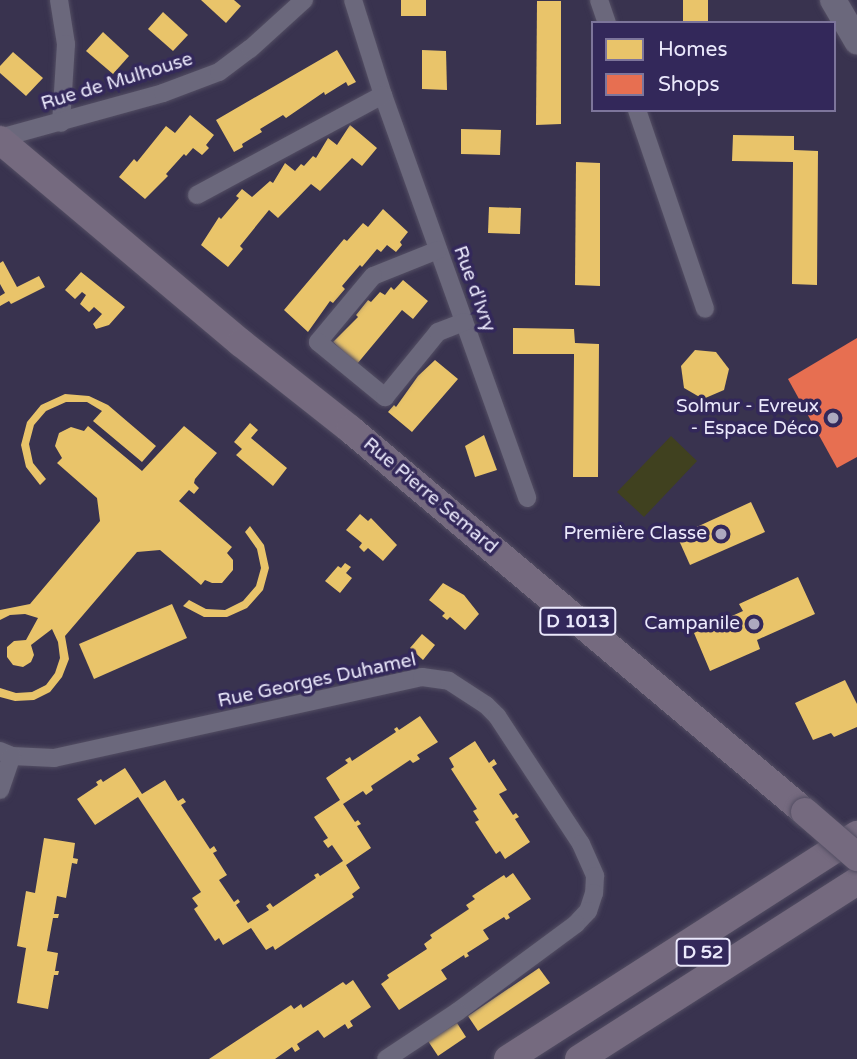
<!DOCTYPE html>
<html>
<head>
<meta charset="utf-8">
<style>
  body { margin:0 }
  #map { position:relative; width:857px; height:1059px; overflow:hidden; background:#39334f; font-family:"Varela Round",sans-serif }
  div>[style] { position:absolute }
  .green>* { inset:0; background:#40411f }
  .homes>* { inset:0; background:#e9c46a }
  .shops>* { inset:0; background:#e76f51 }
  .roads { filter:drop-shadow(0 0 2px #534e63) drop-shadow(0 0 2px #534e63) }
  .street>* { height:18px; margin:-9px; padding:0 9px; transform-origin:9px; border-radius:9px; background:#6b687c }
  .secondary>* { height:26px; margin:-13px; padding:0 13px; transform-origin:13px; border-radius:13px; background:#6b687c }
  .primary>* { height:28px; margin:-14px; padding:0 14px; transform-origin:14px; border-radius:14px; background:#756a7f }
  .bridges { filter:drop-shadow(0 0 2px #534e63) drop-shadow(0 0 2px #534e63) }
  .primary-bridge>* { height:28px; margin:-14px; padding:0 14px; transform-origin:14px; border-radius:14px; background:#756a7f }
  .dots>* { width:19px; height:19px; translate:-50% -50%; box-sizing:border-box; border:4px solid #33285a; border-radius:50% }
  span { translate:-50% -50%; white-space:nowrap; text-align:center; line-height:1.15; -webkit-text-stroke:7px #33285a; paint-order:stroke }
  .shield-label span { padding:2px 5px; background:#33285a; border:2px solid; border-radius:5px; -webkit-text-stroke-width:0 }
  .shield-label { font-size:18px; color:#ebe9fc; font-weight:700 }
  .street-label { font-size:19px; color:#ebe9fc }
  .poi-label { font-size:19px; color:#ebe9fc }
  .right { translate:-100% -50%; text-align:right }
  .legend { position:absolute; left:591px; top:21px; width:245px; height:91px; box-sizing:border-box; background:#33285a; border:2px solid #7d759b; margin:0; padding:9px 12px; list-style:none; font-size:21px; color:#ebe9fc }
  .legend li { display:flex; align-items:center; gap:14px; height:35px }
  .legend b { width:35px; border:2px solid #7d759b }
</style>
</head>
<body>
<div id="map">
  <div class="green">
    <div style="clip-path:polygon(671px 436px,697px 461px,644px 517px,617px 492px)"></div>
  </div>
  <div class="homes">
    <div style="clip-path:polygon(201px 0,234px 0,241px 6px,226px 23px)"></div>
    <div style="clip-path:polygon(401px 0,426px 0,426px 16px,401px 16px)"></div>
    <div style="clip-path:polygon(683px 0,708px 0,708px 23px,683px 23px)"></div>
    <div style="clip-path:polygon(537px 1px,561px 1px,561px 124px,536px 125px)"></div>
    <div style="clip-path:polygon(163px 12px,188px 35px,173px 51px,148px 29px)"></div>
    <div style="clip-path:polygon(103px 32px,129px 56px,113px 74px,86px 51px)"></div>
    <div style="clip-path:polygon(337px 50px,356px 82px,348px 86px,346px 82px,325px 95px,324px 92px,286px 118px,283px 115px,260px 129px,262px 132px,242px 144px,243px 147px,234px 152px,216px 120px)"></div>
    <div style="clip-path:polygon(422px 50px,446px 51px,447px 90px,422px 89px)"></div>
    <div style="clip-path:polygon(13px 52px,43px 78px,26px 96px,0 73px,0 66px)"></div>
    <div style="clip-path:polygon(190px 115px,214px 135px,206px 145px,209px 148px,202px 155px,193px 148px,186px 156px,184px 154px,166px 174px,168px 176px,145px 199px,119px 177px,134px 159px,137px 162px,166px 126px,175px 133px)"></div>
    <div style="clip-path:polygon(350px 125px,377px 148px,362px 166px,352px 158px,320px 191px,311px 184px,278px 218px,269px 210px,240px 246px,243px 249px,228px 267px,201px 245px,219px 217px,221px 219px,239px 198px,236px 196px,242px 189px,252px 197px,270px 181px,273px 183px,285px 163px,295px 171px,301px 164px,304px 166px,313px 156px,316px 158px,328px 138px,337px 145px)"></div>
    <div style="clip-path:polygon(461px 129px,501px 130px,500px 155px,461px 154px)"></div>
    <div style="clip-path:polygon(733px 135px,794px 136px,794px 150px,818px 151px,817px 285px,792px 284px,793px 162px,732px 161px)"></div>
    <div style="clip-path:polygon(576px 162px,600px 163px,600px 286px,575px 285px)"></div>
    <div style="clip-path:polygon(489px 207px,521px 208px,520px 234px,488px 233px)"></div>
    <div style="clip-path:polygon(383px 209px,408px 232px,400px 242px,402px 245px,396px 252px,387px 245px,381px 252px,377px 249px,362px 267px,360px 265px,342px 286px,345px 289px,333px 303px,330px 301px,308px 332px,284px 310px,344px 239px,347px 241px,363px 223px,368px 227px)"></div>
    <div style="clip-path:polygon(3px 261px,17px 287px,39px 276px,45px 287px,11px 304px,9px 301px,0 306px,0 296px,5px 293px,0 284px,0 263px)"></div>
    <div style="clip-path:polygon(81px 272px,125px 307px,109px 325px,96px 329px,93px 324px,102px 314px,94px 307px,89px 312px,80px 304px,86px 295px,82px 292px,75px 299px,65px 290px)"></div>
    <div style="clip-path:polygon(403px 280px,428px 301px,413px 319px,402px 310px,357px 364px,333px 342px,358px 317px,356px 315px,368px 300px,371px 302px,380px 292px,385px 295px,391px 287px,394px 290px)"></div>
    <div style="clip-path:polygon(513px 328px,574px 329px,575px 343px,599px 344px,598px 477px,573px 477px,574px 354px,513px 354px)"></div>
    <div style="clip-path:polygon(695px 350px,716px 352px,729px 369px,724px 390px,703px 399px,684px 388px,681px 366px)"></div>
    <div style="clip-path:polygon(435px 360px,458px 379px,412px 432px,388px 412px,394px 405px,396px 407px,418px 376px)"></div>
    <div style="clip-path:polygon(65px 394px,89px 396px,108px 405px,156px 446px,142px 462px,93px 421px,102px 411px,87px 402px,66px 402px,46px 411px,34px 425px,29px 444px,33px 463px,46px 479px,40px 485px,26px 467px,21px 445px,27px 422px,41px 405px)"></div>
    <div style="clip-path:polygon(250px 423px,258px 430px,251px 438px,287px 468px,273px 486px,236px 455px,242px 449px,234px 442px)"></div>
    <div style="clip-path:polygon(88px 426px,142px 471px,184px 426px,217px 453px,195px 479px,194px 483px,199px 488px,194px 494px,189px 490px,179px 501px,232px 547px,227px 553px,233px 560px,233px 570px,222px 583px,212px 583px,205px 580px,201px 585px,160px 550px,137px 552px,65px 636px,69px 659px,62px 677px,50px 692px,34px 700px,15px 701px,0 697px,0 688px,16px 693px,32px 692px,46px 685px,55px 673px,60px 658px,58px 642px,52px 629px,31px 645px,34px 655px,31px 662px,23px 667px,13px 665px,7px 657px,7px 647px,14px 641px,26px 640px,38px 618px,25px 614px,10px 615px,0 620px,0 610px,30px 604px,100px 521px,97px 498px,57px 463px,62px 458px,55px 446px,59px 433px,71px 427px,84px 431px)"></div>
    <div style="clip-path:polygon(484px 435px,497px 470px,475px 477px,465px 446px)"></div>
    <div style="clip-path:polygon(751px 502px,765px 532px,690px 565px,677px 536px)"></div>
    <div style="clip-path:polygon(360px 514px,368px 521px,371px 518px,397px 545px,383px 561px,368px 548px,364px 552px,359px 547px,362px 543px,346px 530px)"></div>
    <div style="clip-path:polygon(250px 526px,264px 545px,269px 568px,263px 590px,247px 608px,227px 617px,204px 617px,183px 606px,189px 600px,206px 609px,225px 610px,243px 601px,256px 586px,261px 568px,257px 549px,245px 532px)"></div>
    <div style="clip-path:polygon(345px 563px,351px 567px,346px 573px,352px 578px,340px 593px,325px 581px,338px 566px,341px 568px)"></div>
    <div style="clip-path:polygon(798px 577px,815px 614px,757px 640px,760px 649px,710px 671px,694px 633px,743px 611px,739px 604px)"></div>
    <div style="clip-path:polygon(443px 583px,464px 595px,479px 614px,465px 630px,450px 617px,447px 620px,442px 616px,445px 613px,429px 600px)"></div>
    <div style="clip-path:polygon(172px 604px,187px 638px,94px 679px,79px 644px)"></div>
    <div style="clip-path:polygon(422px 634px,435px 645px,423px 660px,410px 648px)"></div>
    <div style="clip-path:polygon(845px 680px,857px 704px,857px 727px,834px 737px,831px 733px,813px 740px,795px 703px)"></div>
    <div style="clip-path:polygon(420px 716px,438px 742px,417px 755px,420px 759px,413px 763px,410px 760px,371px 786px,373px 790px,366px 795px,363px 791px,343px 804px,355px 822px,358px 820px,361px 824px,357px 826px,371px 848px,346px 865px,360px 888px,352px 894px,354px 897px,275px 950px,273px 946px,266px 950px,251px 928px,223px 945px,219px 938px,215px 941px,194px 909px,198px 906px,192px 898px,201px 892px,138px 797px,95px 825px,77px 799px,98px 785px,96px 782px,101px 779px,103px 782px,125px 768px,142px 794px,165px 780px,178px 801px,183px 798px,186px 802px,181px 805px,210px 849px,214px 846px,217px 851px,213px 853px,227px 875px,219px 880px,234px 902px,238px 899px,240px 902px,236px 905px,248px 923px,269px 910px,266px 906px,270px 903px,273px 907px,316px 878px,314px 875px,318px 873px,320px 876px,343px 861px,332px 845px,328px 848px,323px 841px,328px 838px,314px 817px,340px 800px,326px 778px,348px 763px,345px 760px,350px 757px,352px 761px,396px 732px,394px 729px,397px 727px,399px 730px)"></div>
    <div style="clip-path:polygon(475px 741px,489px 763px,494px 759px,497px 764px,492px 767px,507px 790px,499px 794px,513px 815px,516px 813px,519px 817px,515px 819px,530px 842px,505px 859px,500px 851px,496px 854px,475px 822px,479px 820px,473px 811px,477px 809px,451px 769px,454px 767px,449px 758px)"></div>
    <div style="clip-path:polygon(44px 838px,75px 843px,73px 858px,78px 859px,77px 864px,72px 863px,66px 898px,57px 896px,54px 914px,59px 914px,58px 918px,53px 918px,47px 951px,58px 953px,55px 971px,59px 971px,58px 975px,54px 975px,48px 1009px,17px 1003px,26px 948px,17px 946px,26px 891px,35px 893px)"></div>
    <div style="clip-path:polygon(513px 873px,531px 899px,508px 914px,510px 918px,506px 920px,504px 917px,483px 930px,489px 939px,467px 953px,469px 956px,465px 958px,464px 955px,441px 970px,447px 979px,399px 1010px,381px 984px,389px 978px,387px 975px,427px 949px,424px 944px,432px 938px,430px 935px,469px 909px,466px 905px,475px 899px,472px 896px,504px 875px,506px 878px)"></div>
    <div style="clip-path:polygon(539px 968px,550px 983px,478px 1031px,468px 1016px)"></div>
    <div style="clip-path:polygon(353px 980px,371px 1007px,350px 1021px,353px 1026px,348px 1029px,345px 1024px,324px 1038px,318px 1030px,297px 1044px,300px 1049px,295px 1052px,292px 1047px,275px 1059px,209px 1059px,291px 1005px,294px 1009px,301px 1004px,303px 1008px,343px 982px,346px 985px)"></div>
    <div style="clip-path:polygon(457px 1023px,466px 1037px,438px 1056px,428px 1041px)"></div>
  </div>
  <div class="shops">
    <div style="clip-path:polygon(857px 338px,857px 457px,837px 468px,788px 379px)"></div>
  </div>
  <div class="roads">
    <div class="street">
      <div style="left:59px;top:0;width:45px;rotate:81deg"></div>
      <div style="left:66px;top:44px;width:79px;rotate:93.6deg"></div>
      <div style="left:353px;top:0;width:100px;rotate:72.5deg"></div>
      <div style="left:383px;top:95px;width:428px;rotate:70.3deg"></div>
      <div style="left:599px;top:0;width:24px;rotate:71deg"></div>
      <div style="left:637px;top:110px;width:210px;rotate:71.1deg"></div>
      <div style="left:0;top:138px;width:169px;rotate:-15.4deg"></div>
      <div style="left:163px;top:93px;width:60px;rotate:-20.6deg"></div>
      <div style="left:219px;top:72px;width:39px;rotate:-37deg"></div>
      <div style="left:250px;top:49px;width:73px;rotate:-42.2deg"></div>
      <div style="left:197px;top:195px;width:211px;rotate:-28.3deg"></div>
      <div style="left:438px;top:250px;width:70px;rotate:158.2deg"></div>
      <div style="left:373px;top:276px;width:86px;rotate:129.8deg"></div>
      <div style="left:318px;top:342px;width:87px;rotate:39.4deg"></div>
      <div style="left:385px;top:397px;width:84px;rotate:-50.8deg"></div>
      <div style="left:438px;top:332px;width:28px;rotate:-21deg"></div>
      <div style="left:0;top:751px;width:13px;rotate:23deg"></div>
      <div style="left:12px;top:756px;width:42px;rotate:2.7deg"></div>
      <div style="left:54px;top:758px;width:377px;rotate:-12.4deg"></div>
      <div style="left:422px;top:677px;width:27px;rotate:8deg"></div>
      <div style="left:449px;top:681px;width:44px;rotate:33deg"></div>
      <div style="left:486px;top:705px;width:16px;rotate:45deg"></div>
      <div style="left:497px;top:716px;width:153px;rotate:56.7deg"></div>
      <div style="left:581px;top:844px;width:35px;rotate:66deg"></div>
      <div style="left:595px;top:876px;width:17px;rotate:93deg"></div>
      <div style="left:594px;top:893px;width:19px;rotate:108deg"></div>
      <div style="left:588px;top:911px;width:18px;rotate:133deg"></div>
      <div style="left:576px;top:924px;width:148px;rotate:143.5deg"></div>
      <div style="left:457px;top:1012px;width:85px;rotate:146.5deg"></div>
      <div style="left:0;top:790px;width:36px;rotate:-71deg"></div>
    </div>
    <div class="secondary">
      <div style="left:833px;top:0;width:48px;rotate:59.7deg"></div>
    </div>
    <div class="primary">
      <div style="left:0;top:140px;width:315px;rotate:40.1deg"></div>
      <div style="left:241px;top:343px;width:139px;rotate:38.3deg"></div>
      <div style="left:350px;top:429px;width:595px;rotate:40.09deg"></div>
      <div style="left:508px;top:1059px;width:415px;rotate:-32.7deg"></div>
      <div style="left:579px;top:1059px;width:330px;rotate:-32.6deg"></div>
    </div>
  </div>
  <div class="bridges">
    <div class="primary-bridge">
      <div style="left:805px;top:812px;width:69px;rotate:40.9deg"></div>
    </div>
  </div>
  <div class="dots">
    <div style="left:833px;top:418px;background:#ada9bf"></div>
    <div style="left:721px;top:534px;background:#ada9bf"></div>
    <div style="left:754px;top:624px;background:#ada9bf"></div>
  </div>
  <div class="shield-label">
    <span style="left:578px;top:621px">D 1013</span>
    <span style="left:703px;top:952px">D 52</span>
  </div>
  <div class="street-label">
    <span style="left:117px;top:82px;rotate:-17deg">Rue de Mulhouse</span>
    <span style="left:474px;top:289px;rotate:70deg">Rue d'Ivry</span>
    <span style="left:430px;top:496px;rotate:40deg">Rue Pierre Semard</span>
    <span style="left:317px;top:681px;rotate:-12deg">Rue Georges Duhamel</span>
  </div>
  <div class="poi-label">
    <span class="right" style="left:819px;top:418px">Solmur - Evreux<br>- Espace Déco</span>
    <span class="right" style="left:707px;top:534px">Première Classe</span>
    <span class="right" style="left:740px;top:624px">Campanile</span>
  </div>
  <ul class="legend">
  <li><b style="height:19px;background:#e9c46a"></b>Homes</li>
  <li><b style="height:19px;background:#e76f51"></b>Shops</li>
  </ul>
</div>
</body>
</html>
